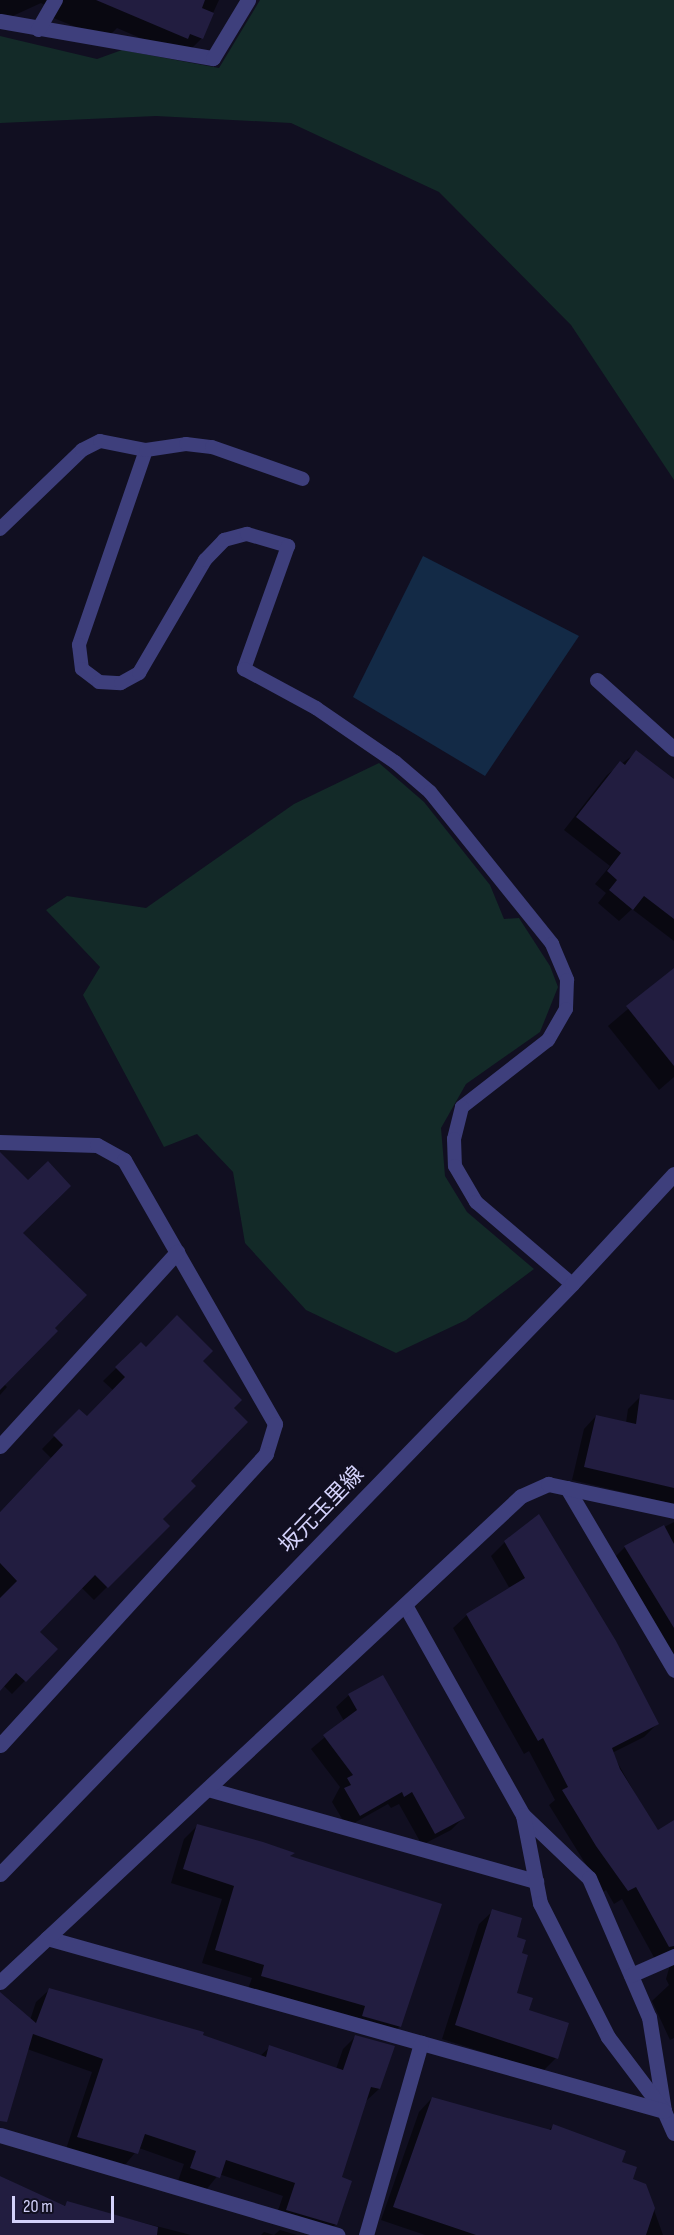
<!DOCTYPE html>
<html>
<head>
<meta charset="utf-8">
<style>
  body { margin:0 }
  #map { position:relative; width:674px; height:2235px; overflow:hidden; background:#110f21; font-family:"Sofia Sans Condensed","Noto Sans JP",sans-serif }
  div>[style] { position:absolute }
  .green>* { inset:0; background:#132a28 }
  .water>* { inset:0; background:#132a46 }
  .shadow>* { inset:0; background:#0007 }
  .building>* { inset:0; background:#221d40 }
  .service>* { height:14px; margin:-7px; padding:0 7px; transform-origin:7px; border-radius:7px; background:#3e3f7c }
  .minor>* { height:15px; margin:-7.5px; padding:0 7.5px; transform-origin:7.5px; border-radius:7.5px; background:#3e3f7c }
  .tertiary>* { height:15px; margin:-7.5px; padding:0 7.5px; transform-origin:7.5px; border-radius:7.5px; background:#3e3f7c }
  span { translate:-50% -50%; white-space:nowrap; text-align:center; line-height:1.15; -webkit-text-stroke:6px #110f21; paint-order:stroke }
  .street-label { font-size:22px; color:#d4d2fb }
  .scale { position:absolute; left:12px; top:2196px; width:102px; height:27px; box-sizing:border-box; border:3px solid #d4d2fb; border-top:0; padding-left:8px; font-size:18px; line-height:21px; white-space:nowrap; color:#d4d2fb; -webkit-text-stroke:4px #110f21; paint-order:stroke }
</style>
</head>
<body>
<div id="map">
  <div class="green">
    <div style="clip-path:polygon(260px 0,674px 0,674px 480px,571px 325px,439px 192px,291px 123px,156px 116px,0 123px,0 36px,97px 59px,122px 50px,219px 68px)"></div>
    <div style="clip-path:polygon(379px 763px,424px 802px,490px 885px,504px 919px,519px 918px,550px 966px,558px 987px,540px 1032px,466px 1084px,441px 1128px,445px 1176px,467px 1212px,534px 1269px,466px 1320px,396px 1353px,306px 1310px,245px 1243px,233px 1172px,197px 1134px,164px 1147px,83px 995px,100px 967px,46px 910px,67px 896px,146px 908px,294px 804px)"></div>
  </div>
  <div class="water">
    <div style="clip-path:polygon(423px 556px,579px 636px,485px 776px,353px 697px)"></div>
  </div>
  <div class="shadow">
    <div style="clip-path:polygon(0 0,219px 0,201px 39px,188px 52px,173px 52px,117px 28px,106px 39px,51px 17px,50px 8px,41px 3px,4px 20px,0 18px)"></div>
    <div style="clip-path:polygon(637px 752px,674px 781px,674px 941px,632px 909px,619px 921px,598px 903px,606px 893px,595px 884px,610px 866px,564px 830px,607px 775px)"></div>
    <div style="clip-path:polygon(674px 970px,674px 1077px,659px 1090px,608px 1026px)"></div>
    <div style="clip-path:polygon(0 1170px,21px 1233px,4px 1384px,7px 1387px,0 1395px)"></div>
    <div style="clip-path:polygon(141px 1344px,146px 1349px,201px 1361px,231px 1408px,189px 1481px,161px 1519px,168px 1526px,94px 1600px,81px 1587px,38px 1632px,56px 1649px,12px 1694px,3px 1685px,0 1687px,0 1512px,51px 1458px,42px 1449px,79px 1411px,87px 1418px,114px 1391px,103px 1381px)"></div>
    <div style="clip-path:polygon(641px 1396px,674px 1401px,674px 1504px,572px 1480px,584px 1429px,596px 1416px,626px 1423px,628px 1409px)"></div>
    <div style="clip-path:polygon(674px 1522px,674px 1663px,612px 1560px,625px 1547px)"></div>
    <div style="clip-path:polygon(505px 1542px,657px 1724px,644px 1737px,612px 1753px,657px 1832px,674px 1822px,674px 2038px,670px 2040px,652px 2001px,669px 1985px,666px 1979px,670px 1965px,656px 1961px,622px 1899px,614px 1904px,606px 1890px,603px 1892px,549px 1805px,555px 1800px,529px 1751px,524px 1754px,453px 1628px,467px 1615px,510px 1589px,491px 1556px)"></div>
    <div style="clip-path:polygon(349px 1695px,463px 1818px,451px 1830px,422px 1845px,399px 1804px,391px 1808px,388px 1804px,347px 1827px,332px 1802px,340px 1787px,311px 1749px,344px 1721px,336px 1707px)"></div>
    <div style="clip-path:polygon(198px 1825px,292px 1854px,289px 1857px,400px 2026px,386px 2040px,248px 1989px,252px 1978px,202px 1963px,222px 1899px,171px 1883px,184px 1839px)"></div>
    <div style="clip-path:polygon(493px 1911px,515px 1937px,515px 1994px,556px 2058px,543px 2071px,442px 2039px,479px 1924px)"></div>
    <div style="clip-path:polygon(49px 1990px,260px 2056px,270px 2047px,336px 2069px,343px 2049px,356px 2036px,379px 2089px,366px 2101px,340px 2178px,336px 2224px,325px 2235px,274px 2222px,283px 2196px,219px 2174px,206px 2190px,178px 2181px,184px 2164px,139px 2148px,124px 2166px,66px 2149px,92px 2072px,27px 2049px,0 2106px,0 2010px,10px 2000px,30px 2020px,36px 2002px)"></div>
    <div style="clip-path:polygon(432px 2098px,548px 2131px,553px 2126px,620px 2163px,631px 2180px,645px 2185px,663px 2235px,425px 2235px,381px 2220px,419px 2112px)"></div>
    <div style="clip-path:polygon(0 2176px,63px 2207px,67px 2203px,191px 2235px,0 2235px)"></div>
    <div style="clip-path:polygon(280px 2230px,297px 2235px,274px 2235px)"></div>
    <div style="clip-path:polygon(264px 2232px,274px 2235px,261px 2235px)"></div>
  </div>
  <div class="building">
    <div style="clip-path:polygon(96px 0,205px 0,202px 8px,214px 13px,203px 39px,190px 34px,188px 39px)"></div>
    <div style="clip-path:polygon(636px 750px,674px 779px,674px 919px,644px 896px,633px 910px,609px 890px,617px 880px,607px 871px,621px 853px,576px 817px,620px 761px,625px 765px)"></div>
    <div style="clip-path:polygon(674px 968px,674px 1066px,626px 1006px)"></div>
    <div style="clip-path:polygon(0 1152px,28px 1180px,48px 1161px,71px 1186px,23px 1233px,87px 1295px,55px 1328px,58px 1331px,0 1390px)"></div>
    <div style="clip-path:polygon(177px 1315px,213px 1351px,203px 1361px,242px 1400px,234px 1408px,248px 1422px,191px 1481px,196px 1486px,163px 1519px,170px 1526px,108px 1588px,95px 1575px,40px 1632px,58px 1649px,26px 1682px,16px 1673px,0 1691px,0 1598px,17px 1581px,0 1563px,0 1512px,63px 1445px,53px 1435px,79px 1409px,87px 1416px,125px 1377px,115px 1367px,141px 1342px,146px 1347px)"></div>
    <div style="clip-path:polygon(640px 1394px,674px 1400px,674px 1488px,584px 1467px,596px 1415px,636px 1424px)"></div>
    <div style="clip-path:polygon(539px 1514px,616px 1641px,659px 1724px,612px 1748px,620px 1769px,658px 1830px,674px 1820px,674px 1946px,669px 1947px,636px 1887px,628px 1891px,596px 1846px,562px 1790px,568px 1787px,543px 1738px,538px 1741px,466px 1614px,525px 1578px,504px 1541px)"></div>
    <div style="clip-path:polygon(664px 1525px,674px 1544px,674px 1628px,624px 1546px)"></div>
    <div style="clip-path:polygon(383px 1675px,465px 1818px,435px 1834px,412px 1792px,404px 1797px,402px 1792px,360px 1816px,344px 1788px,351px 1785px,347px 1778px,353px 1775px,323px 1735px,357px 1710px,348px 1694px)"></div>
    <div style="clip-path:polygon(197px 1824px,263px 1842px,295px 1853px,290px 1856px,442px 1904px,401px 2027px,362px 2016px,365px 2006px,261px 1976px,264px 1965px,215px 1950px,234px 1886px,183px 1869px)"></div>
    <div style="clip-path:polygon(492px 1909px,522px 1918px,517px 1937px,526px 1940px,522px 1953px,528px 1955px,517px 1993px,533px 1998px,529px 2010px,569px 2023px,558px 2059px,455px 2025px)"></div>
    <div style="clip-path:polygon(49px 1988px,204px 2032px,203px 2035px,266px 2057px,269px 2045px,343px 2070px,355px 2035px,395px 2046px,380px 2089px,371px 2087px,342px 2177px,352px 2181px,337px 2225px,286px 2210px,295px 2183px,226px 2160px,220px 2178px,190px 2168px,196px 2151px,145px 2134px,138px 2154px,77px 2137px,103px 2059px,33px 2034px,7px 2122px,0 2121px,0 1992px,36px 2023px)"></div>
    <div style="clip-path:polygon(432px 2097px,551px 2130px,553px 2124px,626px 2151px,622px 2162px,637px 2167px,633px 2179px,646px 2184px,655px 2208px,646px 2235px,476px 2235px,393px 2207px)"></div>
    <div style="clip-path:polygon(0 2176px,65px 2206px,67px 2201px,158px 2227px,157px 2235px,0 2235px)"></div>
  </div>
  <div class="service">
    <div style="left:146px;top:450px;width:206px;rotate:109deg"></div>
    <div style="left:79px;top:645px;width:24px;rotate:83deg"></div>
    <div style="left:82px;top:669px;width:21px;rotate:37deg"></div>
    <div style="left:99px;top:682px;width:22px;rotate:3deg"></div>
    <div style="left:121px;top:683px;width:21px;rotate:-29deg"></div>
    <div style="left:139px;top:673px;width:131px;rotate:-59.7deg"></div>
    <div style="left:205px;top:560px;width:28px;rotate:-46deg"></div>
    <div style="left:224px;top:540px;width:24px;rotate:-15deg"></div>
    <div style="left:247px;top:534px;width:43px;rotate:16.3deg"></div>
    <div style="left:288px;top:546px;width:131px;rotate:109.7deg"></div>
    <div style="left:244px;top:669px;width:82px;rotate:28.4deg"></div>
    <div style="left:316px;top:708px;width:96px;rotate:34.4deg"></div>
    <div style="left:395px;top:762px;width:46px;rotate:40.6deg"></div>
    <div style="left:430px;top:792px;width:195px;rotate:51.2deg"></div>
    <div style="left:552px;top:944px;width:39px;rotate:67deg"></div>
    <div style="left:567px;top:980px;width:29px;rotate:92deg"></div>
    <div style="left:566px;top:1009px;width:36px;rotate:120deg"></div>
    <div style="left:548px;top:1040px;width:109px;rotate:142.1deg"></div>
    <div style="left:462px;top:1107px;width:33px;rotate:104deg"></div>
    <div style="left:454px;top:1139px;width:27px;rotate:88deg"></div>
    <div style="left:455px;top:1166px;width:42px;rotate:59.7deg"></div>
    <div style="left:476px;top:1202px;width:126px;rotate:40.5deg"></div>
    <div style="left:0;top:529px;width:114px;rotate:-43.9deg"></div>
    <div style="left:82px;top:450px;width:20px;rotate:-27deg"></div>
    <div style="left:100px;top:441px;width:47px;rotate:11.1deg"></div>
    <div style="left:146px;top:450px;width:40px;rotate:-8.5deg"></div>
    <div style="left:186px;top:444px;width:26px;rotate:7deg"></div>
    <div style="left:212px;top:447px;width:96px;rotate:19.4deg"></div>
  </div>
  <div class="minor">
    <div style="left:0;top:21px;width:216px;rotate:9.9deg"></div>
    <div style="left:213px;top:58px;width:68px;rotate:-58.9deg"></div>
    <div style="left:38px;top:29px;width:34px;rotate:-60deg"></div>
    <div style="left:597px;top:680px;width:103px;rotate:41.9deg"></div>
    <div style="left:0;top:1142px;width:97px;rotate:1.8deg"></div>
    <div style="left:97px;top:1145px;width:31px;rotate:29deg"></div>
    <div style="left:124px;top:1160px;width:304px;rotate:60.2deg"></div>
    <div style="left:275px;top:1424px;width:31px;rotate:107deg"></div>
    <div style="left:266px;top:1454px;width:394px;rotate:132.4deg"></div>
    <div style="left:0;top:1446px;width:263px;rotate:-47.6deg"></div>
    <div style="left:567px;top:1488px;width:211px;rotate:59.5deg"></div>
    <div style="left:405px;top:1605px;width:241px;rotate:60.7deg"></div>
    <div style="left:523px;top:1815px;width:91px;rotate:43.7deg"></div>
    <div style="left:589px;top:1878px;width:151px;rotate:66.7deg"></div>
    <div style="left:649px;top:2017px;width:95px;rotate:80.9deg"></div>
    <div style="left:208px;top:1789px;width:341px;rotate:15.7deg"></div>
    <div style="left:523px;top:1815px;width:90px;rotate:79.1deg"></div>
    <div style="left:540px;top:1903px;width:150px;rotate:63.1deg"></div>
    <div style="left:608px;top:2037px;width:93px;rotate:52.9deg"></div>
    <div style="left:664px;top:2111px;width:24px;rotate:66deg"></div>
    <div style="left:47px;top:1938px;width:641px;rotate:15.66deg"></div>
    <div style="left:631px;top:1975px;width:47px;rotate:-23.8deg"></div>
    <div style="left:0;top:1982px;width:712px;rotate:-43.01deg"></div>
    <div style="left:521px;top:1496px;width:30px;rotate:-24deg"></div>
    <div style="left:548px;top:1484px;width:129px;rotate:12.1deg"></div>
    <div style="left:0;top:2135px;width:352px;rotate:16.5deg"></div>
    <div style="left:366px;top:2235px;width:200px;rotate:-74deg"></div>
  </div>
  <div class="tertiary">
    <div style="left:0;top:1874px;width:822px;rotate:-45.89deg"></div>
    <div style="left:572px;top:1284px;width:150px;rotate:-47.2deg"></div>
  </div>
  <div class="street-label">
    <span style="left:322px;top:1510px;rotate:-46deg">坂元玉里線</span>
  </div>
  <div class="scale">20 m</div>
</div>
</body>
</html>
